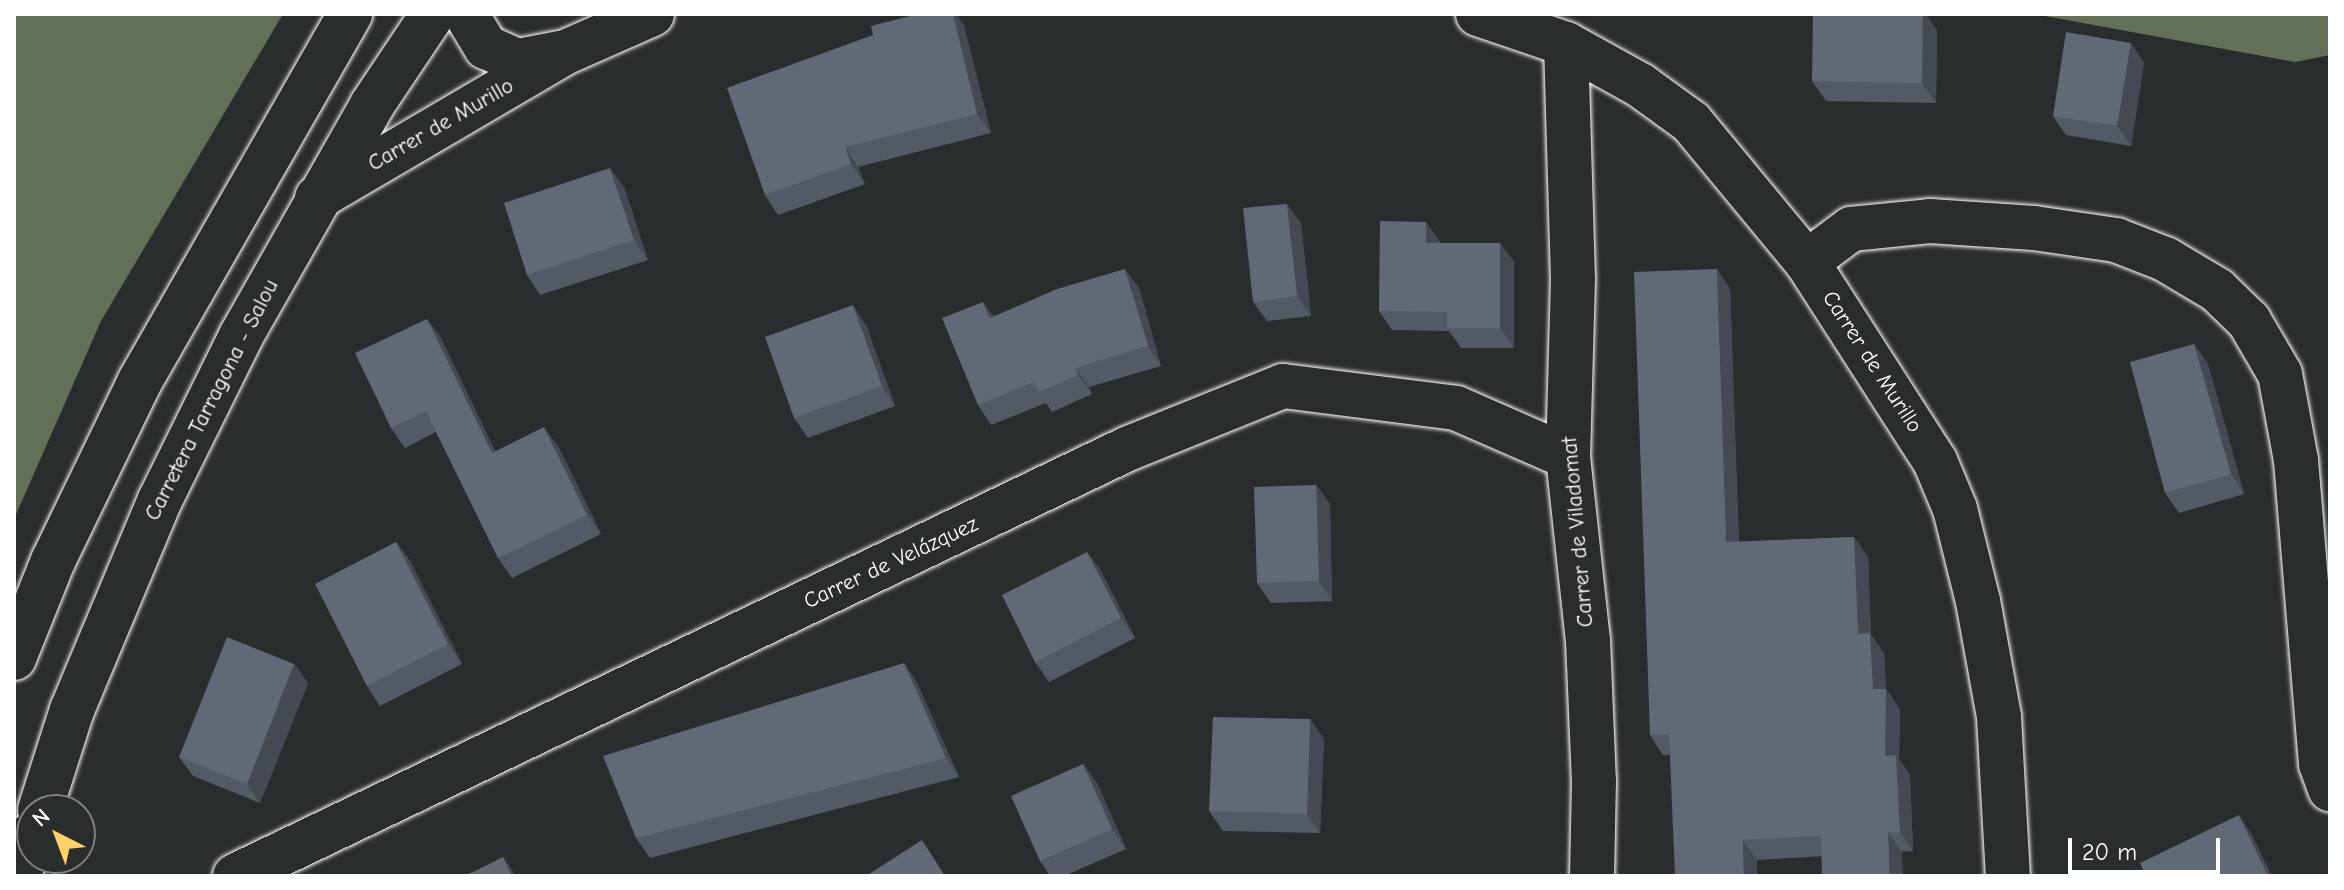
<!DOCTYPE html>
<html>
<head>
<meta charset="utf-8">
<style>
  body { margin:0 }
  #map { position:relative; width:2344px; height:890px; overflow:hidden; background:#2a2d2e; font-family:"Comic Neue",sans-serif }
  div>[style] { position:absolute }
  .green>* { inset:0; background:#636f56 }
  .roads { filter:drop-shadow(0 0 2px #fff) drop-shadow(0 0 2px #fff) }
  .minor>* { height:44px; margin:-22px; padding:0 22px; transform-origin:22px; border-radius:22px; background:#2a2d2e }
  .highway>* { height:44px; margin:-22px; padding:0 22px; transform-origin:22px; border-radius:22px; background:#2a2d2e }
  .wall>* { inset:0; background:#535965 }
  .shaded-wall>* { inset:0; background:#444953 }
  .building>* { inset:0; background:#616876 }
  span { translate:-50% -50%; white-space:nowrap; text-align:center; line-height:1.15; -webkit-text-stroke:8px #2a2d2e; paint-order:stroke }
  .street-label { font-size:22px; color:#fff }
  .frame { position:absolute; inset:0; border:16px solid #fff; pointer-events:none }
  .north { position:absolute; left:16px; top:794px; width:80px; height:80px; box-sizing:border-box; background:#2a2d2e; border:2px solid #7f8182; border-radius:50%; rotate:318deg; font-size:22px; font-weight:700; line-height:32px; text-align:center; color:#fff }
  .north::after { content:''; display:block; margin:auto; width:28px; height:36px; background:#ffd166; clip-path:polygon(50% 0,100% 100%,50% 72%,0 100%) }
  .scale { position:absolute; left:2068px; top:838px; width:152px; height:36px; box-sizing:border-box; border:4px solid #fff; border-top:0; padding-left:10px; font-size:24px; line-height:28px; white-space:nowrap; color:#fff; -webkit-text-stroke:6px #2a2d2e; paint-order:stroke }
</style>
</head>
<body>
<div id="map">
  <div class="green">
    <div style="clip-path:polygon(14px 14px,283px 14px,101px 321px,14px 519px)"></div>
    <div style="clip-path:polygon(2034px 14px,2330px 14px,2330px 55px,2295px 62px)"></div>
  </div>
  <div class="roads">
    <div class="minor">
      <div style="left:466px;top:14px;width:39px;rotate:59deg"></div>
      <div style="left:486px;top:47px;width:35px;rotate:24deg"></div>
      <div style="left:518px;top:61px;width:43px;rotate:-10.8deg"></div>
      <div style="left:1478px;top:14px;width:93px;rotate:18.8deg"></div>
      <div style="left:1566px;top:44px;width:85px;rotate:29deg"></div>
      <div style="left:1640px;top:85px;width:63px;rotate:36deg"></div>
      <div style="left:1691px;top:122px;width:182px;rotate:50.4deg"></div>
      <div style="left:1807px;top:262px;width:237px;rotate:57.3deg"></div>
      <div style="left:1935px;top:461px;width:52px;rotate:67.4deg"></div>
      <div style="left:1955px;top:509px;width:95px;rotate:76deg"></div>
      <div style="left:1978px;top:601px;width:118px;rotate:79.7deg"></div>
      <div style="left:1999px;top:717px;width:159px;rotate:86.8deg"></div>
      <div style="left:1566px;top:44px;width:235px;rotate:88.3deg"></div>
      <div style="left:1573px;top:279px;width:178px;rotate:91.6deg"></div>
      <div style="left:1568px;top:457px;width:184px;rotate:83.8deg"></div>
      <div style="left:1588px;top:640px;width:141px;rotate:87.6deg"></div>
      <div style="left:1594px;top:781px;width:95px;rotate:91.2deg"></div>
      <div style="left:317px;top:198px;width:289px;rotate:-30.4deg"></div>
      <div style="left:566px;top:52px;width:94px;rotate:-23.8deg"></div>
      <div style="left:1807px;top:262px;width:55px;rotate:-36.9deg"></div>
      <div style="left:1851px;top:229px;width:79px;rotate:-5.8deg"></div>
      <div style="left:1930px;top:221px;width:104px;rotate:3.9deg"></div>
      <div style="left:2034px;top:228px;width:83px;rotate:8.3deg"></div>
      <div style="left:2116px;top:240px;width:53px;rotate:21.2deg"></div>
      <div style="left:2165px;top:259px;width:61px;rotate:30.8deg"></div>
      <div style="left:2217px;top:290px;width:45px;rotate:44.1deg"></div>
      <div style="left:2249px;top:321px;width:61px;rotate:59.7deg"></div>
      <div style="left:2280px;top:374px;width:87px;rotate:79.5deg"></div>
      <div style="left:2296px;top:460px;width:305px;rotate:85.3deg"></div>
      <div style="left:2321px;top:764px;width:27px;rotate:70deg"></div>
      <div style="left:235px;top:876px;width:989px;rotate:-25.58deg"></div>
      <div style="left:1127px;top:449px;width:168px;rotate:-22deg"></div>
      <div style="left:1283px;top:386px;width:174px;rotate:7.2deg"></div>
      <div style="left:1456px;top:408px;width:122px;rotate:23.6deg"></div>
    </div>
    <div class="highway">
      <div style="left:14px;top:658px;width:105px;rotate:-68.1deg"></div>
      <div style="left:53px;top:561px;width:200px;rotate:-64.2deg"></div>
      <div style="left:140px;top:381px;width:423px;rotate:-60.2deg"></div>
      <div style="left:40px;top:810px;width:105px;rotate:-72.3deg"></div>
      <div style="left:72px;top:710px;width:228px;rotate:-67.3deg"></div>
      <div style="left:160px;top:500px;width:183px;rotate:-63.7deg"></div>
      <div style="left:241px;top:336px;width:266px;rotate:-60.4deg"></div>
      <div style="left:372px;top:105px;width:110px;rotate:-56.2deg"></div>
      <div style="left:19px;top:876px;width:44px;rotate:-72.8deg"></div>
    </div>
  </div>
  <div class="wall">
    <div style="clip-path:polygon(918px 14px,956px 14px,964px 26px,991px 133px,858px 167px,865px 184px,778px 215px,765px 195px,873px 35px)"></div>
    <div style="clip-path:polygon(1937px 30px,1936px 103px,1826px 101px,1812px 81px)"></div>
    <div style="clip-path:polygon(2144px 63px,2131px 146px,2066px 135px,2053px 116px)"></div>
    <div style="clip-path:polygon(624px 187px,648px 260px,540px 295px,527px 275px)"></div>
    <div style="clip-path:polygon(1426px 222px,1440px 243px,1500px 243px,1514px 262px,1514px 348px,1461px 348px,1449px 331px,1392px 330px,1379px 311px)"></div>
    <div style="clip-path:polygon(1301px 223px,1311px 316px,1267px 321px,1253px 302px)"></div>
    <div style="clip-path:polygon(1139px 288px,1161px 366px,1089px 387px,1092px 394px,1052px 412px,1046px 403px,991px 425px,978px 405px,993px 316px)"></div>
    <div style="clip-path:polygon(1730px 288px,1739px 542px,1854px 537px,1868px 557px,1871px 635px,1884px 653px,1886px 689px,1900px 709px,1899px 759px,1910px 775px,1913px 851px,1757px 860px,1670px 755px,1663px 755px,1650px 735px)"></div>
    <div style="clip-path:polygon(427px 319px,441px 338px,495px 451px,558px 446px,601px 534px,512px 578px,498px 558px,436px 432px,405px 448px,391px 428px)"></div>
    <div style="clip-path:polygon(866px 325px,895px 406px,808px 438px,794px 418px)"></div>
    <div style="clip-path:polygon(2194px 344px,2208px 364px,2244px 494px,2179px 513px,2165px 493px)"></div>
    <div style="clip-path:polygon(1316px 485px,1330px 504px,1332px 601px,1271px 603px,1257px 583px)"></div>
    <div style="clip-path:polygon(396px 542px,410px 561px,462px 664px,380px 706px,367px 686px)"></div>
    <div style="clip-path:polygon(1087px 552px,1101px 571px,1135px 638px,1049px 682px,1035px 662px)"></div>
    <div style="clip-path:polygon(904px 663px,917px 683px,959px 777px,650px 858px,636px 838px)"></div>
    <div style="clip-path:polygon(294px 664px,308px 683px,260px 803px,193px 776px,179px 757px)"></div>
    <div style="clip-path:polygon(1310px 719px,1324px 739px,1320px 833px,1223px 831px,1209px 811px)"></div>
    <div style="clip-path:polygon(1083px 764px,1097px 783px,1126px 849px,1064px 876px,1050px 876px,1040px 861px)"></div>
  </div>
  <div class="shaded-wall">
    <div style="clip-path:polygon(953px 14px,956px 14px,964px 26px,991px 133px,977px 114px)"></div>
    <div style="clip-path:polygon(1923px 14px,1926px 14px,1937px 30px,1936px 103px,1922px 83px)"></div>
    <div style="clip-path:polygon(2131px 43px,2144px 63px,2131px 146px,2117px 126px)"></div>
    <div style="clip-path:polygon(845px 147px,858px 167px,865px 184px,851px 164px)"></div>
    <div style="clip-path:polygon(610px 168px,624px 187px,648px 260px,634px 240px)"></div>
    <div style="clip-path:polygon(1287px 204px,1301px 223px,1311px 316px,1297px 296px)"></div>
    <div style="clip-path:polygon(1426px 222px,1440px 242px,1439px 263px,1426px 243px)"></div>
    <div style="clip-path:polygon(1500px 243px,1514px 262px,1514px 348px,1500px 328px)"></div>
    <div style="clip-path:polygon(1125px 269px,1139px 288px,1161px 366px,1148px 346px)"></div>
    <div style="clip-path:polygon(1717px 269px,1730px 288px,1739px 562px,1726px 542px)"></div>
    <div style="clip-path:polygon(983px 302px,997px 321px,990px 318px)"></div>
    <div style="clip-path:polygon(853px 305px,866px 325px,895px 406px,882px 386px)"></div>
    <div style="clip-path:polygon(427px 319px,441px 338px,505px 473px,492px 453px)"></div>
    <div style="clip-path:polygon(2194px 344px,2208px 364px,2244px 494px,2231px 474px)"></div>
    <div style="clip-path:polygon(1075px 368px,1089px 387px,1092px 394px,1078px 375px)"></div>
    <div style="clip-path:polygon(544px 427px,558px 446px,601px 534px,587px 515px)"></div>
    <div style="clip-path:polygon(1316px 485px,1330px 504px,1332px 601px,1319px 581px)"></div>
    <div style="clip-path:polygon(1854px 537px,1868px 557px,1871px 635px,1884px 653px,1886px 690px,1900px 709px,1899px 759px,1910px 775px,1913px 851px,1900px 832px,1873px 689px,1858px 634px)"></div>
    <div style="clip-path:polygon(396px 542px,410px 561px,462px 664px,448px 644px)"></div>
    <div style="clip-path:polygon(1087px 552px,1101px 571px,1135px 638px,1121px 618px)"></div>
    <div style="clip-path:polygon(904px 663px,917px 683px,959px 777px,946px 758px)"></div>
    <div style="clip-path:polygon(294px 664px,308px 683px,260px 803px,247px 784px)"></div>
    <div style="clip-path:polygon(1310px 719px,1324px 739px,1320px 833px,1307px 814px)"></div>
    <div style="clip-path:polygon(1083px 764px,1097px 783px,1126px 849px,1112px 829px)"></div>
    <div style="clip-path:polygon(2239px 815px,2252px 835px,2272px 876px,2268px 876px)"></div>
    <div style="clip-path:polygon(1888px 832px,1902px 852px,1903px 876px,1890px 876px)"></div>
    <div style="clip-path:polygon(1743px 840px,1757px 860px,1757px 876px,1744px 876px)"></div>
    <div style="clip-path:polygon(503px 857px,511px 868px,515px 876px,512px 876px)"></div>
  </div>
  <div class="building">
    <div style="clip-path:polygon(918px 14px,953px 14px,977px 114px,845px 147px,851px 164px,765px 195px,727px 88px,873px 35px,871px 26px)"></div>
    <div style="clip-path:polygon(1813px 14px,1923px 14px,1922px 83px,1812px 81px)"></div>
    <div style="clip-path:polygon(2066px 32px,2131px 43px,2117px 126px,2053px 116px)"></div>
    <div style="clip-path:polygon(610px 168px,634px 240px,527px 275px,504px 203px)"></div>
    <div style="clip-path:polygon(1287px 204px,1297px 296px,1253px 302px,1243px 208px)"></div>
    <div style="clip-path:polygon(1380px 221px,1426px 222px,1426px 243px,1500px 243px,1500px 328px,1447px 328px,1447px 312px,1379px 311px)"></div>
    <div style="clip-path:polygon(1125px 269px,1148px 346px,1075px 368px,1078px 375px,1039px 392px,1034px 382px,978px 405px,942px 318px,983px 302px,990px 318px,1057px 289px)"></div>
    <div style="clip-path:polygon(1717px 269px,1726px 542px,1854px 537px,1858px 634px,1870px 633px,1873px 689px,1886px 689px,1885px 756px,1896px 755px,1900px 832px,1888px 832px,1890px 876px,1822px 876px,1821px 836px,1743px 840px,1744px 876px,1675px 876px,1669px 734px,1650px 735px,1634px 272px)"></div>
    <div style="clip-path:polygon(853px 305px,882px 386px,794px 418px,765px 337px)"></div>
    <div style="clip-path:polygon(427px 319px,492px 453px,544px 427px,587px 515px,498px 558px,426px 411px,391px 428px,355px 353px)"></div>
    <div style="clip-path:polygon(2194px 344px,2231px 474px,2165px 493px,2130px 362px)"></div>
    <div style="clip-path:polygon(1316px 485px,1319px 581px,1257px 583px,1254px 487px)"></div>
    <div style="clip-path:polygon(396px 542px,448px 644px,367px 686px,315px 584px)"></div>
    <div style="clip-path:polygon(1087px 552px,1121px 618px,1035px 662px,1002px 595px)"></div>
    <div style="clip-path:polygon(227px 637px,294px 664px,247px 784px,179px 757px)"></div>
    <div style="clip-path:polygon(904px 663px,946px 758px,636px 838px,603px 756px)"></div>
    <div style="clip-path:polygon(1213px 717px,1310px 719px,1307px 814px,1209px 811px)"></div>
    <div style="clip-path:polygon(1083px 764px,1112px 829px,1040px 861px,1011px 796px)"></div>
    <div style="clip-path:polygon(2239px 815px,2268px 876px,2146px 876px,2140px 863px)"></div>
    <div style="clip-path:polygon(922px 840px,945px 876px,866px 876px)"></div>
    <div style="clip-path:polygon(503px 857px,512px 876px,465px 876px)"></div>
  </div>
  <div class="street-label">
    <span style="left:441px;top:125px;rotate:-30deg">Carrer de Murillo</span>
    <span style="left:1872px;top:362px;rotate:57deg">Carrer de Murillo</span>
    <span style="left:212px;top:400px;rotate:-63deg">Carretera Tarragona - Salou</span>
    <span style="left:1578px;top:532px;rotate:-95deg">Carrer de Viladomat</span>
    <span style="left:891px;top:563px;rotate:-25deg">Carrer de Velázquez</span>
  </div>
  <div class="frame"></div>
  <div class="north">N</div>
  <div class="scale">20 m</div>
</div>
</body>
</html>
